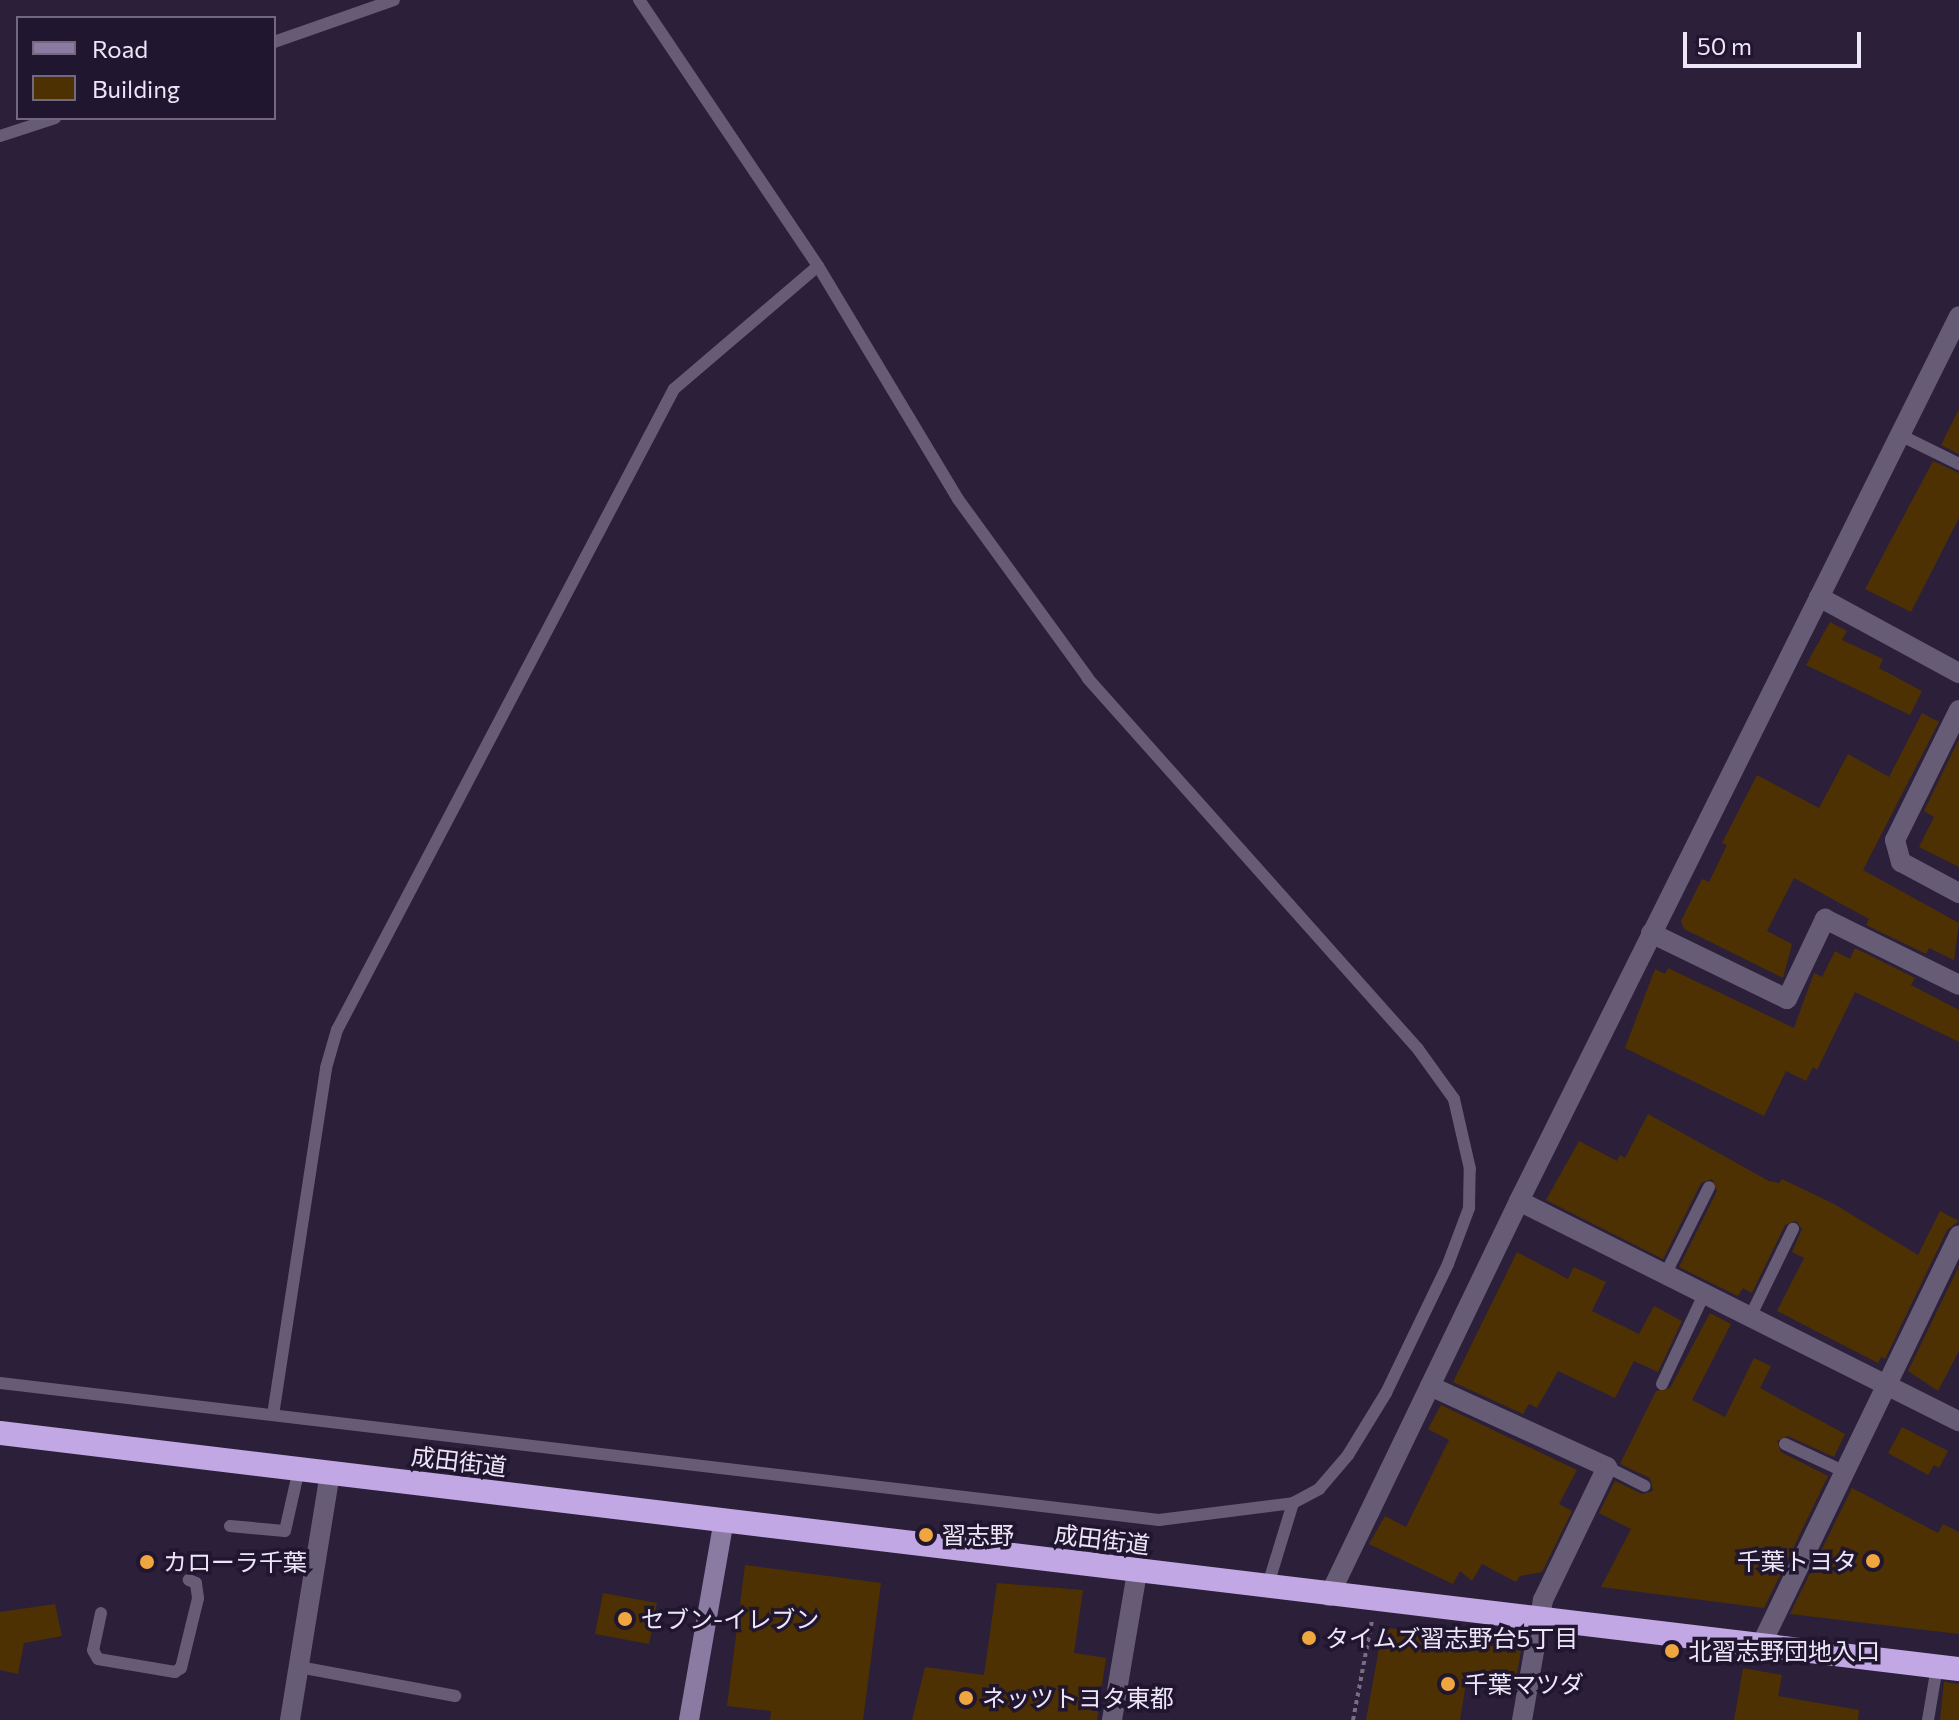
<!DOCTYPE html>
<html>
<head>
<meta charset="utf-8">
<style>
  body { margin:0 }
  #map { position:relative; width:1959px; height:1720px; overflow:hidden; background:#2b1f39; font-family:Commissioner,"Noto Sans JP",sans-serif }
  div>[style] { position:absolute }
  .building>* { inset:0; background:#4e3102 }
  .path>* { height:4px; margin-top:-2px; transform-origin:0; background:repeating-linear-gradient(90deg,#786e84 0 4px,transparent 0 8px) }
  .lane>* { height:12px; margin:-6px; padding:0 6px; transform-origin:6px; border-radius:6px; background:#675c75 }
  .street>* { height:20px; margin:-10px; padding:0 10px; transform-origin:10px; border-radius:10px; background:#675c75 }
  .secondary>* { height:20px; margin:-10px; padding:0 10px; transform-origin:10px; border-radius:10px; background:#8b7ba2 }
  .highway>* { height:24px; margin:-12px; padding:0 12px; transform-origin:12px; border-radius:12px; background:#c1a7e4 }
  .dots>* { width:22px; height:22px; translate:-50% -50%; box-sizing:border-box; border:4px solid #21162f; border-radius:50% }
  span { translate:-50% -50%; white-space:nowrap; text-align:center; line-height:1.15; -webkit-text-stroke:7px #21162f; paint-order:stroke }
  .street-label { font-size:24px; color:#ede6f7 }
  .poi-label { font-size:24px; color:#ede6f7 }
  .left { translate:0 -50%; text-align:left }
  .right { translate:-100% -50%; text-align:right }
  .legend { position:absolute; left:16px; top:16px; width:260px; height:104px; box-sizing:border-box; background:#21162f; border:2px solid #73697f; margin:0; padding:10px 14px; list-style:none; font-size:24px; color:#ede6f7 }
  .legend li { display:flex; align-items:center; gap:16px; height:40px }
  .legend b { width:40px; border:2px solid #73697f }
  .scale { position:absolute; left:1683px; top:32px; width:178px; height:36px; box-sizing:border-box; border:4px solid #ede6f7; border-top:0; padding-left:10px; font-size:24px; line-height:28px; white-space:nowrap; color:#ede6f7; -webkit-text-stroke:6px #21162f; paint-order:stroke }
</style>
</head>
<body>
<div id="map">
  <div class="building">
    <div style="clip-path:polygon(1959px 409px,1959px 454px,1941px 445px)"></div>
    <div style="clip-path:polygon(1933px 461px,1959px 473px,1959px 518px,1911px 612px,1865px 589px)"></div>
    <div style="clip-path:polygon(1830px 622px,1847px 631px,1842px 640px,1883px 659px,1879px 668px,1922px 691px,1910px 715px,1806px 665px)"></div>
    <div style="clip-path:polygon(1922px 713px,1939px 722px,1863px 870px,1959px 923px,1954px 960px,1929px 948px,1926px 954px,1866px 925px,1869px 919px,1794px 878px,1767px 931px,1792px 944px,1783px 978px,1684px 929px,1681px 921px,1702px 879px,1709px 882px,1727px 845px,1722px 843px,1757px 775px,1819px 808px,1848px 754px,1889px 777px)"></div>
    <div style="clip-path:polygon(1959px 739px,1959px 867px,1919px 847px,1934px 817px,1924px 811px)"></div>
    <div style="clip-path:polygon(1855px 948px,1915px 978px,1911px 985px,1959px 1010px,1959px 1042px,1855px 992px,1817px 1070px,1813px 1067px,1806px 1081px,1786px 1071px,1764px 1116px,1625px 1048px,1655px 969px,1665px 974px,1668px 968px,1794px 1028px,1814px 973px,1822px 977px,1835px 951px,1850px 959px)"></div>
    <div style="clip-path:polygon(1648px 1114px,1769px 1181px,1779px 1183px,1782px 1179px,1834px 1204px,1918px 1255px,1940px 1211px,1959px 1221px,1947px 1230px,1885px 1359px,1881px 1357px,1878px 1363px,1777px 1311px,1804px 1258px,1792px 1252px,1802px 1229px,1796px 1221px,1785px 1225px,1752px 1293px,1743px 1288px,1738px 1296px,1679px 1267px,1717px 1191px,1712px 1179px,1701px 1183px,1663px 1259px,1546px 1200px,1579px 1141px,1617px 1161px,1620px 1155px,1625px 1158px)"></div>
    <div style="clip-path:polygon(1517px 1252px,1568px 1279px,1574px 1267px,1606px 1282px,1592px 1311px,1639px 1334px,1654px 1306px,1682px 1321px,1658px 1372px,1634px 1361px,1615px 1398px,1558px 1371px,1537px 1408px,1529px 1404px,1523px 1414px,1453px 1382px)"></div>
    <div style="clip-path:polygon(1959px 1266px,1959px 1351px,1938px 1391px,1908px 1371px)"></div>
    <div style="clip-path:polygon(1710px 1313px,1731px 1324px,1692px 1400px,1725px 1417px,1754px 1358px,1771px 1366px,1760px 1388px,1845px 1434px,1834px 1457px,1788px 1436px,1777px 1441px,1781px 1452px,1828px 1476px,1764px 1608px,1601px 1587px,1631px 1529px,1599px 1513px,1615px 1481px,1642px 1494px,1653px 1491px,1650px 1478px,1620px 1464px,1656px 1391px,1670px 1388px)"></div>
    <div style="clip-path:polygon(1441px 1405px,1577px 1470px,1559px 1504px,1572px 1511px,1542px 1572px,1520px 1576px,1516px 1582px,1482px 1564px,1472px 1581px,1460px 1571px,1453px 1584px,1369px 1544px,1385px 1516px,1406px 1527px,1449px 1440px,1428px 1429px)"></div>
    <div style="clip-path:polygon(1902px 1427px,1948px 1451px,1939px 1468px,1934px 1465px,1928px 1475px,1888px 1453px)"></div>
    <div style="clip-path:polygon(1852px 1488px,1938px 1533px,1943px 1524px,1959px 1532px,1959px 1634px,1790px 1614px)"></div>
    <div style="clip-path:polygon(745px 1565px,881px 1583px,863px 1720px,770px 1720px,771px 1711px,727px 1706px)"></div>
    <div style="clip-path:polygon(997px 1583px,1083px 1590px,1074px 1653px,1106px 1658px,1097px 1720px,912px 1720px,925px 1667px,984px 1675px)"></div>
    <div style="clip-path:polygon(603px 1593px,657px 1603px,649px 1644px,595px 1634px)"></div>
    <div style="clip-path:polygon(55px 1604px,62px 1636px,24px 1643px,18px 1674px,0 1670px,0 1612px)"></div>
    <div style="clip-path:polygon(1383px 1627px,1521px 1651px,1515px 1685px,1467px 1677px,1460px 1720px,1366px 1720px)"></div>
    <div style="clip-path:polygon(1743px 1668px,1782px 1675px,1778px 1696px,1859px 1710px,1858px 1720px,1734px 1720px)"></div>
    <div style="clip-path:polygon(1944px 1682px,1959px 1684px,1959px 1720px,1940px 1720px)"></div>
  </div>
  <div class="path">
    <div style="left:1353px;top:1720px;width:102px;rotate:-79.2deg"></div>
  </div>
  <div class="lane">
    <div style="left:274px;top:42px;width:127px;rotate:-19.3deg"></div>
    <div style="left:0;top:136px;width:58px;rotate:-18.1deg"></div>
    <div style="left:1900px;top:435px;width:66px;rotate:26.2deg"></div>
    <div style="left:1666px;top:1273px;width:96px;rotate:-63.4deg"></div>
    <div style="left:1751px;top:1315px;width:96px;rotate:-64deg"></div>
    <div style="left:0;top:1383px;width:1167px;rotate:6.74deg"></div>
    <div style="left:1159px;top:1520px;width:135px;rotate:-7.2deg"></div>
    <div style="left:1293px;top:1503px;width:30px;rotate:-28deg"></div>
    <div style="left:1319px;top:1489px;width:45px;rotate:-49.5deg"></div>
    <div style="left:1348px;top:1455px;width:73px;rotate:-58.5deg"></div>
    <div style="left:1386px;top:1393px;width:143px;rotate:-64.3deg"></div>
    <div style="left:1448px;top:1264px;width:60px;rotate:-69.4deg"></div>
    <div style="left:1469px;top:1208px;width:39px;rotate:-89deg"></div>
    <div style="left:1470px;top:1169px;width:72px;rotate:-102.9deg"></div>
    <div style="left:1454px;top:1099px;width:62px;rotate:-125.8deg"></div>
    <div style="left:1418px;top:1049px;width:497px;rotate:-131.7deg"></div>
    <div style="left:1088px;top:678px;width:221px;rotate:-126deg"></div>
    <div style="left:958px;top:499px;width:272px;rotate:-121deg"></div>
    <div style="left:818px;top:266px;width:321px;rotate:-123.9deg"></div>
    <div style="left:1662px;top:1384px;width:102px;rotate:-64.9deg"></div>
    <div style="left:273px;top:1415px;width:351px;rotate:-81.3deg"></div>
    <div style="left:326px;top:1068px;width:40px;rotate:-74deg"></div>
    <div style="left:337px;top:1030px;width:724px;rotate:-62.27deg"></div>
    <div style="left:674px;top:389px;width:189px;rotate:-40.5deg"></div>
    <div style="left:1785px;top:1444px;width:64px;rotate:25deg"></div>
    <div style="left:1607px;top:1467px;width:42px;rotate:26.6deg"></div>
    <div style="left:230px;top:1526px;width:55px;rotate:5.2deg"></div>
    <div style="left:285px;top:1531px;width:64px;rotate:-77.3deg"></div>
    <div style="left:1267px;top:1588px;width:89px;rotate:-73deg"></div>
    <div style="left:101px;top:1613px;width:38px;rotate:102deg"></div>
    <div style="left:93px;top:1650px;width:10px;rotate:61deg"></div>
    <div style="left:98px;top:1659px;width:78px;rotate:9.6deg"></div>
    <div style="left:175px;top:1672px;width:7px;rotate:-34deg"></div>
    <div style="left:181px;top:1668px;width:72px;rotate:-76.3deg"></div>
    <div style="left:198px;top:1598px;width:15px;rotate:-98deg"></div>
    <div style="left:196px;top:1583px;width:8px;rotate:-157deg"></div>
    <div style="left:299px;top:1667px;width:159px;rotate:10.5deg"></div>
    <div style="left:1928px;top:1720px;width:54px;rotate:-80.4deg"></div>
  </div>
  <div class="street">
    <div style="left:1819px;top:597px;width:159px;rotate:28.5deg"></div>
    <div style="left:1959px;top:710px;width:145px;rotate:116.2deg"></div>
    <div style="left:1895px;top:840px;width:23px;rotate:75deg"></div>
    <div style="left:1901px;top:862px;width:66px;rotate:28.1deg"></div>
    <div style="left:1651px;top:933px;width:151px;rotate:25.9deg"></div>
    <div style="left:1787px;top:999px;width:89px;rotate:-64.6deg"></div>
    <div style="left:1825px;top:919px;width:149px;rotate:26.2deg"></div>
    <div style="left:1519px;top:1201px;width:492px;rotate:26.6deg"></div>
    <div style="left:1430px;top:1386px;width:195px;rotate:24.6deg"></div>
    <div style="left:1607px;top:1467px;width:148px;rotate:115.7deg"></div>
    <div style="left:1543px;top:1600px;width:122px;rotate:99.9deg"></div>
    <div style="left:1329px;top:1596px;width:438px;rotate:-64.3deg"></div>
    <div style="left:1519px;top:1201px;width:988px;rotate:-63.56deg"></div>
    <div style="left:1760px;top:1647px;width:457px;rotate:-64.2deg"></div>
    <div style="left:290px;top:1720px;width:250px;rotate:-80.8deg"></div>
    <div style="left:1112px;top:1720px;width:150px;rotate:-80.4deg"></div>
  </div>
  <div class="secondary">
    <div style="left:689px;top:1720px;width:203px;rotate:-80.1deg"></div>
  </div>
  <div class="highway">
    <div style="left:0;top:1433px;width:1973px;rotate:6.87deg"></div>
  </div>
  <div class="dots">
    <div style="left:926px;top:1535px;background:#f0a63f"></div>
    <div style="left:1873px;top:1561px;background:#f0a63f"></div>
    <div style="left:147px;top:1562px;background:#f0a63f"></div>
    <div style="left:625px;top:1619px;background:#f0a63f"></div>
    <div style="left:1309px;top:1638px;background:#f0a63f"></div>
    <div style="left:1672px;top:1651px;background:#f0a63f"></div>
    <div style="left:1448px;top:1684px;background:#f0a63f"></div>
    <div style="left:966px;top:1698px;background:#f0a63f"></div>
  </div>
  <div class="street-label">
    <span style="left:459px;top:1461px;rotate:7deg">成田街道</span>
    <span style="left:1102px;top:1539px;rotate:7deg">成田街道</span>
  </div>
  <div class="poi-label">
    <span class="left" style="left:942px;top:1535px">習志野</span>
    <span class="right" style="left:1857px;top:1561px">千葉トヨタ</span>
    <span class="left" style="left:163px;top:1562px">カローラ千葉</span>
    <span class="left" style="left:641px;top:1619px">セブン-イレブン</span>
    <span class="left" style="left:1325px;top:1638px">タイムズ習志野台5丁目</span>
    <span class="left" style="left:1688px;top:1651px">北習志野団地入口</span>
    <span class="left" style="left:1464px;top:1684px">千葉マツダ</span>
    <span class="left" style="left:982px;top:1698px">ネッツトヨタ東都</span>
  </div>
  <ul class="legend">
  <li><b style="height:10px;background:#8b7ba2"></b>Road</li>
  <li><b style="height:22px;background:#4e3102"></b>Building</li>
  </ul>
  <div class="scale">50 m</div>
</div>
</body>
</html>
